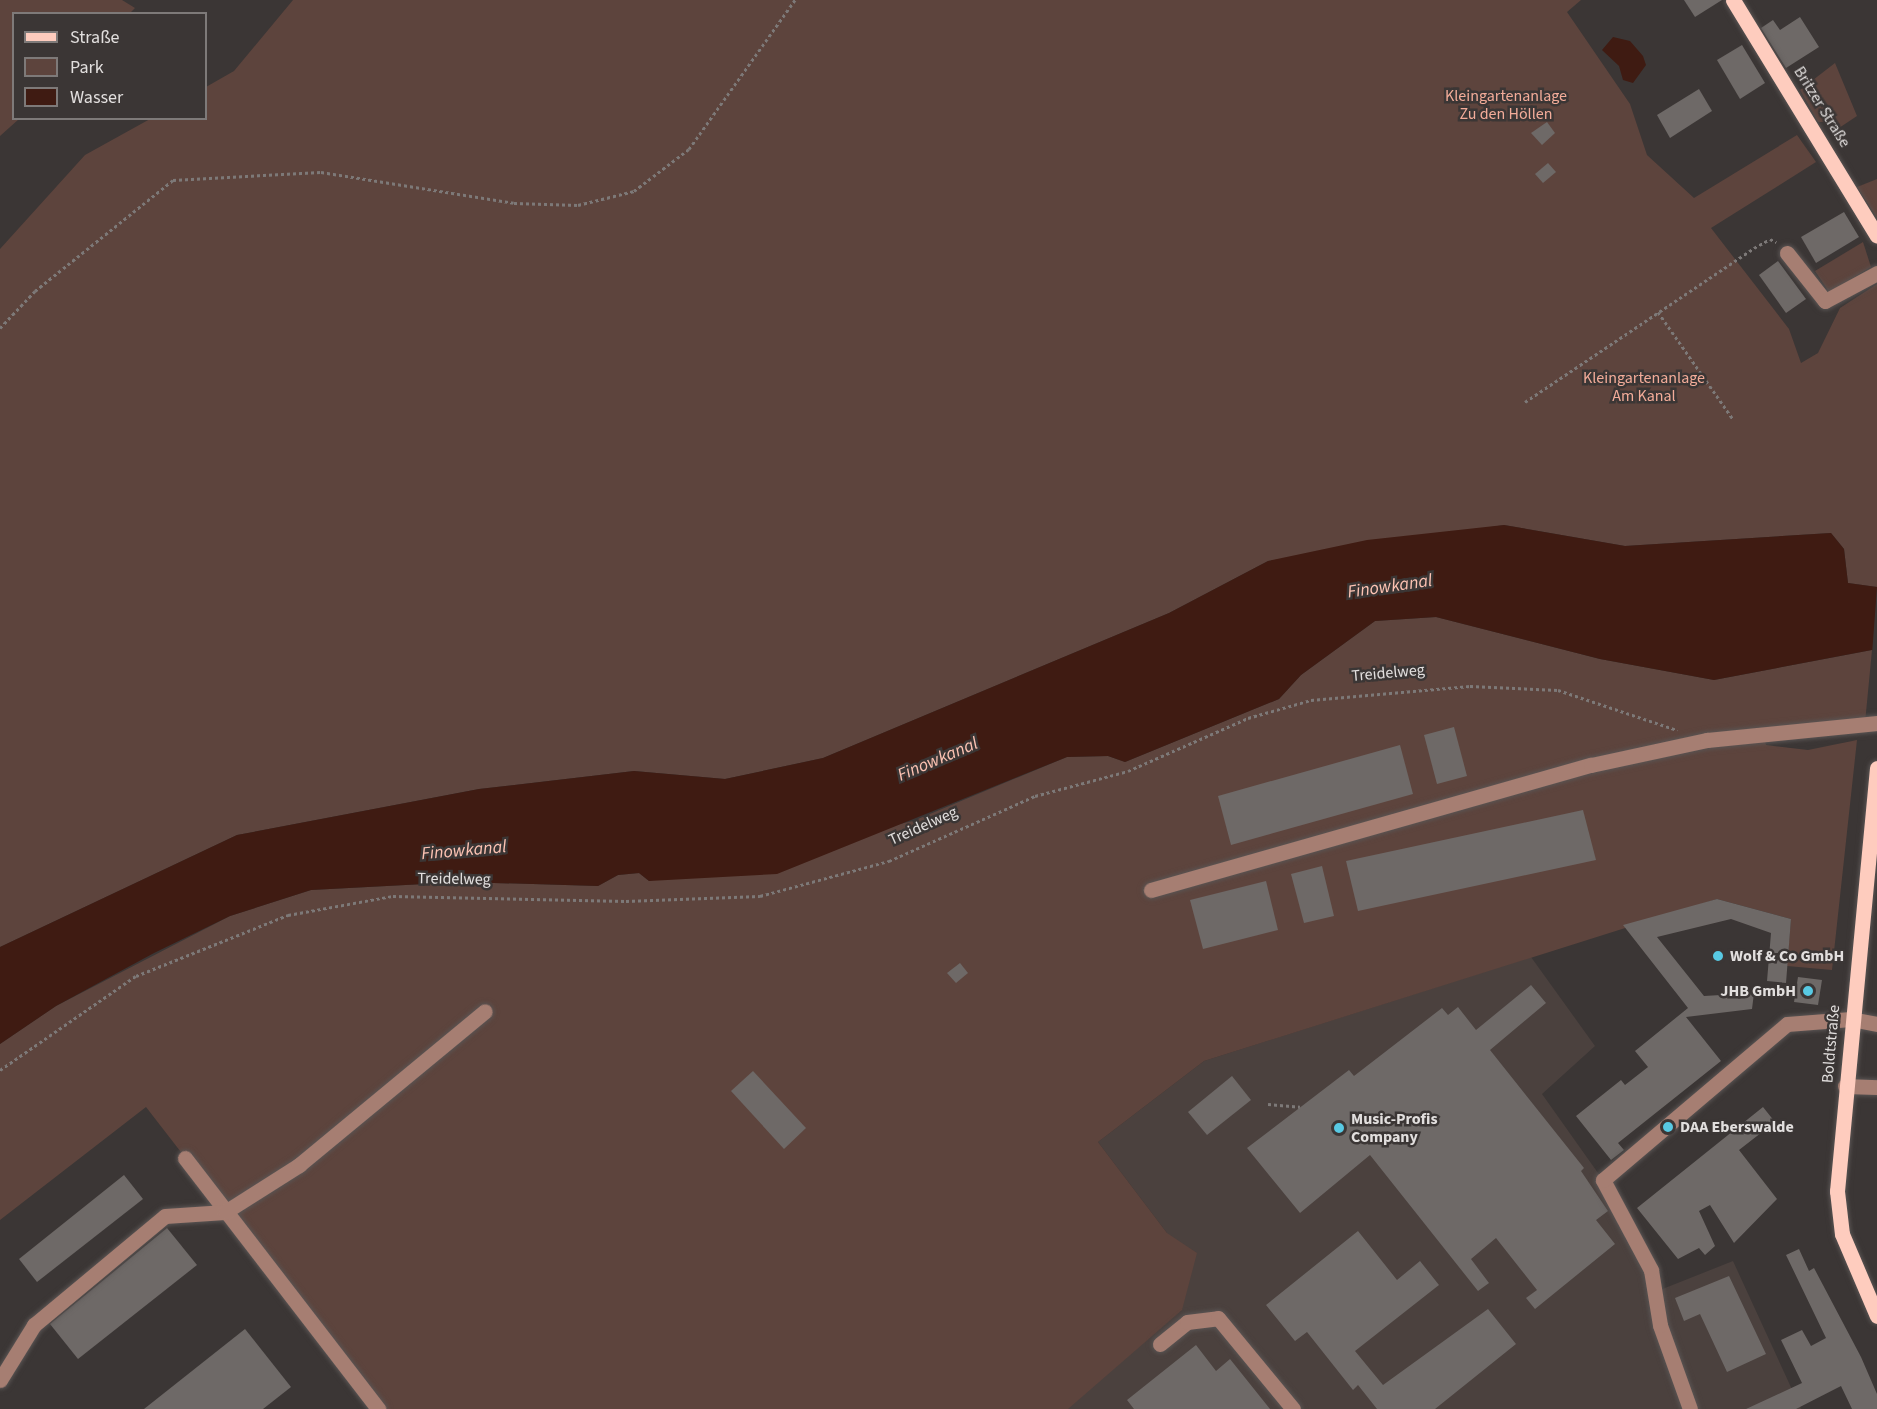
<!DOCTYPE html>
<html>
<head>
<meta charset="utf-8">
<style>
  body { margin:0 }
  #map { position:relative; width:1877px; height:1409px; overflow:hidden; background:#3b3635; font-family:"Source Sans 3",sans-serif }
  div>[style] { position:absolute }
  .built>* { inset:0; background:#4b413e }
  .green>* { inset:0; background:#5d443d }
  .water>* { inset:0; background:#3f1b12 }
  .pier>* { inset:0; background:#3b3635 }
  .building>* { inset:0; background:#6e6967 }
  .path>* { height:3px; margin-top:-1.5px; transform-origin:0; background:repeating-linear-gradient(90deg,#7d7978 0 3px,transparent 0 6px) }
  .roads { filter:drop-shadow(0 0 2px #595453) drop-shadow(0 0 2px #595453) }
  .minor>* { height:15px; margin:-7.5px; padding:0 7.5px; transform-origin:7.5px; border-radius:7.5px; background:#a67e72 }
  .major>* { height:15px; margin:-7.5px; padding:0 7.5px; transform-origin:7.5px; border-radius:7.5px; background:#feccbe }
  .dots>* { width:16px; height:16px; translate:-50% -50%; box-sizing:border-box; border:3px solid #3b3635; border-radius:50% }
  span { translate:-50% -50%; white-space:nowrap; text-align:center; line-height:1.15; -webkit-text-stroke:5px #3b3635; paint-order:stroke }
  .park-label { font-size:16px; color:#f3ac99 }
  .street-label { font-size:16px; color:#e2dfde }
  .poi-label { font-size:16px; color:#e2dfde; font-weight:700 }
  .left { translate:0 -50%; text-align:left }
  .right { translate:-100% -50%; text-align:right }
  .water-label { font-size:18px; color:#fdc3b3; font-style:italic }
  .legend { position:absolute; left:12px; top:12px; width:195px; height:108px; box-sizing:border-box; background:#3b3635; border:2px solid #7e7a79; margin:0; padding:8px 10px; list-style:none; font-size:18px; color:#e2dfde }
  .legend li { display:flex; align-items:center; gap:12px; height:30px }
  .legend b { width:30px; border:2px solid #7e7a79 }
</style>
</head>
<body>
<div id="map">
  <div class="built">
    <div style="clip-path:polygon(1531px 957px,1595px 1046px,1542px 1094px,1603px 1180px,1655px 1292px,1733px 1261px,1801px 1409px,998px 1409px,1167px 1233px,1098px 1142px,1204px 1061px)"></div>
  </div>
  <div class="green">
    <div style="clip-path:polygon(0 0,122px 0,135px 8px,129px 14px,14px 14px,14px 118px,19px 119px,0 136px)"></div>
    <div style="clip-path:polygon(293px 0,1581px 0,1567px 12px,1630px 104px,1647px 155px,1694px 198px,1797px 135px,1816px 162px,1711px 228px,1789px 329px,1801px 363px,1818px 353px,1840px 308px,1877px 284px,1877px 587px,1848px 583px,1844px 549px,1831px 533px,1625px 546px,1504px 525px,1268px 561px,1169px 613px,823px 758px,725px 779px,634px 771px,479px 789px,237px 835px,0 947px,0 249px,85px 155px,150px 119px,206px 118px,206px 87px,234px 71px)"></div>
    <div style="clip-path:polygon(1835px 63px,1857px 116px,1833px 132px,1828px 122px,1818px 122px,1800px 90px)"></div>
    <div style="clip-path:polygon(1877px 179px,1877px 218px,1857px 187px)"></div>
    <div style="clip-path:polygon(1863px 242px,1871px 267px,1829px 292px,1815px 271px)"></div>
    <div style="clip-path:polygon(1436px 617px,1600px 659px,1714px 680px,1872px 650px,1865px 723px,1763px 733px,1766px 745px,1808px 750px,1857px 740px,1832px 970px,1787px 966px,1791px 919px,1717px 899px,1204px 1061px,1098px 1142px,1167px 1233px,1197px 1253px,1182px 1310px,1068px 1409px,380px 1409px,146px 1107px,0 1220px,0 1044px,56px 1006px,230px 916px,311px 890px,462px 882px,598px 886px,618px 875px,639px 873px,649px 881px,913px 821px,1067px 757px,1108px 756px,1125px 762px,1279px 699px,1301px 675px,1375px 621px)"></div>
  </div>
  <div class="water">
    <div style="clip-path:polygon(1613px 37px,1630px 41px,1643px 56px,1646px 65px,1633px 83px,1623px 80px,1619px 66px,1602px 50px)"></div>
    <div style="clip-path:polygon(1504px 525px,1625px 546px,1831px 533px,1844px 549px,1848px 583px,1877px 587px,1877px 649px,1714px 680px,1600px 659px,1436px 617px,1375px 621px,1301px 675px,1279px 699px,1125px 762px,1108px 756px,1067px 757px,777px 874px,649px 881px,639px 873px,618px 875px,598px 886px,462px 882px,311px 890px,230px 916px,154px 953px,56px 1006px,0 1044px,0 947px,237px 835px,479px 789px,634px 771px,725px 779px,823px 758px,1169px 613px,1268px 561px,1367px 540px)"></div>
  </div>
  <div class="pier">
    <div style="clip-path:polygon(1877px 584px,1877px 653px,1872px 654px,1877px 587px)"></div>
  </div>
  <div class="building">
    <div style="clip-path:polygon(1684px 0,1722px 0,1695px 17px)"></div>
    <div style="clip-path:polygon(1800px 17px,1819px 47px,1786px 68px,1761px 28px,1773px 20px,1780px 30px)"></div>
    <div style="clip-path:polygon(1742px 45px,1765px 83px,1740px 99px,1717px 60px)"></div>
    <div style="clip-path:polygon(1699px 89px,1712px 111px,1670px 138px,1657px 115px)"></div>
    <div style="clip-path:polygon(1547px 122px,1555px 133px,1542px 145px,1531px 133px)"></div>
    <div style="clip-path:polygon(1548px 163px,1556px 172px,1543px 183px,1535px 174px)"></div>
    <div style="clip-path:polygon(1844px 212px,1859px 237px,1816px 263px,1801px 237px)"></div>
    <div style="clip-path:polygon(1778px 261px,1806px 299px,1786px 313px,1759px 275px)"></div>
    <div style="clip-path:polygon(1454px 727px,1467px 776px,1437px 784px,1424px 735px)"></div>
    <div style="clip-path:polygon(1400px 745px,1413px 794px,1231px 845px,1218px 796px)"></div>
    <div style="clip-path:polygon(1583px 810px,1596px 860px,1358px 911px,1346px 861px)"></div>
    <div style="clip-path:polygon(1322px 866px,1334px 916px,1304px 923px,1291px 874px)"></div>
    <div style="clip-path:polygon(1266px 881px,1278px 930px,1203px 949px,1190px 900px)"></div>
    <div style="clip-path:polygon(1717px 899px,1791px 919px,1786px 983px,1767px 981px,1771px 933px,1731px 919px,1657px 937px,1704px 996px,1754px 993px,1752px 1009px,1686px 1017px,1721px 1061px,1618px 1143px,1624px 1150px,1611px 1160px,1576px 1116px,1621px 1080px,1625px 1085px,1648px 1067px,1635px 1051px,1688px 1008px,1623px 925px)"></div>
    <div style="clip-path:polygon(960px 963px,968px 973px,956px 983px,947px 973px)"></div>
    <div style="clip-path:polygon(1798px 977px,1822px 980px,1818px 1005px,1794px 1002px)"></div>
    <div style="clip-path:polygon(1531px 985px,1546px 1003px,1490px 1050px,1584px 1168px,1581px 1171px,1608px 1211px,1596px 1220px,1615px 1244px,1535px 1309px,1526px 1298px,1537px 1290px,1496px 1238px,1471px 1259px,1489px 1283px,1478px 1291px,1370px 1155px,1300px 1213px,1247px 1148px,1349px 1070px,1354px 1076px,1442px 1008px,1448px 1015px,1458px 1007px,1476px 1030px)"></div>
    <div style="clip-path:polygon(753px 1071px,806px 1128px,784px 1149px,731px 1091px)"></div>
    <div style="clip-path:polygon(1232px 1076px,1251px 1100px,1207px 1135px,1188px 1112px)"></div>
    <div style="clip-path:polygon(1763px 1107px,1775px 1122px,1739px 1150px,1777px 1199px,1734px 1243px,1710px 1205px,1699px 1211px,1715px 1246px,1705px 1255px,1699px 1248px,1678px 1259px,1637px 1208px)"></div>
    <div style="clip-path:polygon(124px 1175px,143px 1199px,37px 1282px,19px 1259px)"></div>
    <div style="clip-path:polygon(167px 1228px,197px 1265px,78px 1359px,50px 1324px)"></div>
    <div style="clip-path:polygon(1358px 1231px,1397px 1280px,1420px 1261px,1439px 1285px,1355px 1351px,1383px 1385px,1488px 1309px,1516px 1344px,1435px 1409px,1377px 1409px,1358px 1385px,1353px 1390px,1307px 1332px,1295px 1341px,1266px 1305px)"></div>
    <div style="clip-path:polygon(1799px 1249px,1809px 1271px,1814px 1268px,1861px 1357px,1877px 1394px,1877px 1409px,1852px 1409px,1841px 1386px,1796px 1409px,1746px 1409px,1802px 1383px,1781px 1340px,1802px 1330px,1811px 1346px,1826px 1338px,1786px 1255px)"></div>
    <div style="clip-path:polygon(1729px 1276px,1766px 1354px,1727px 1372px,1700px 1314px,1684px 1321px,1675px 1298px)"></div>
    <div style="clip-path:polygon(245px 1329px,291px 1387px,263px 1409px,144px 1409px)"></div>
    <div style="clip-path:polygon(1196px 1345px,1216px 1371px,1230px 1359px,1270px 1409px,1134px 1409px,1127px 1400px)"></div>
  </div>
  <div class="path">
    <div style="left:1658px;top:312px;width:131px;rotate:55deg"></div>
    <div style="left:0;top:328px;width:51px;rotate:-46.6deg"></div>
    <div style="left:35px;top:291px;width:177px;rotate:-38.8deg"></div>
    <div style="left:173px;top:180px;width:148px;rotate:-3.1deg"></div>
    <div style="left:321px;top:172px;width:195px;rotate:9.1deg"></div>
    <div style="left:514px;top:203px;width:64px;rotate:1.8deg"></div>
    <div style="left:578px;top:205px;width:58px;rotate:-14deg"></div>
    <div style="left:634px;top:191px;width:69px;rotate:-37.4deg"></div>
    <div style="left:689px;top:149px;width:183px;rotate:-54.6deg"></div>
    <div style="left:1525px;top:402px;width:276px;rotate:-33.9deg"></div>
    <div style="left:1754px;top:248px;width:18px;rotate:-29deg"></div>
    <div style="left:1770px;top:239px;width:7px;rotate:27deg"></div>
    <div style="left:0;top:1070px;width:165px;rotate:-34.7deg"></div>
    <div style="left:136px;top:976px;width:164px;rotate:-21.9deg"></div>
    <div style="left:288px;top:915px;width:107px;rotate:-10.3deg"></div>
    <div style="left:393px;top:896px;width:233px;rotate:1.2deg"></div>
    <div style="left:626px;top:901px;width:134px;rotate:-2.1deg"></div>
    <div style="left:760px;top:896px;width:134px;rotate:-15.2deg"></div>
    <div style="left:889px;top:861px;width:160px;rotate:-24deg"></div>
    <div style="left:1035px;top:796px;width:96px;rotate:-15deg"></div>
    <div style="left:1128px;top:771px;width:131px;rotate:-23.8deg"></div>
    <div style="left:1248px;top:718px;width:66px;rotate:-15.9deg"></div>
    <div style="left:1311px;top:700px;width:160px;rotate:-5deg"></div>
    <div style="left:1470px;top:686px;width:88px;rotate:2.6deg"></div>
    <div style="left:1558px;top:690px;width:126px;rotate:18.6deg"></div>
    <div style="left:1268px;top:1104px;width:32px;rotate:5deg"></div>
  </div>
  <div class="roads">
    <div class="minor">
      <div style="left:1787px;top:253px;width:61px;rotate:51.6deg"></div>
      <div style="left:1825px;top:301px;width:59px;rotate:-28.3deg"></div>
      <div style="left:1151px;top:890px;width:457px;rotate:-15.9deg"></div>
      <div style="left:1591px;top:765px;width:119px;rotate:-12.2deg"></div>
      <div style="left:1707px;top:740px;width:171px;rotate:-5.7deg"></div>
      <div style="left:1845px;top:1086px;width:32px;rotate:2deg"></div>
      <div style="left:185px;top:1158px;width:317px;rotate:52.4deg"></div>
      <div style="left:1160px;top:1344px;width:35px;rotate:-39deg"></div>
      <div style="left:1187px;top:1322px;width:31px;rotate:-7deg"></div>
      <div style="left:1218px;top:1318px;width:118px;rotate:50.5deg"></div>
      <div style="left:0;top:1380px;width:65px;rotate:-58.3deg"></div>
      <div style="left:34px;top:1325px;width:170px;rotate:-39.8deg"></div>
      <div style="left:165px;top:1216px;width:60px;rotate:-3.8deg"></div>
      <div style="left:225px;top:1212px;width:88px;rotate:-32.4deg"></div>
      <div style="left:299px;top:1165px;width:241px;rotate:-39.6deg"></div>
      <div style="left:1690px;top:1409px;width:89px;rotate:-109.7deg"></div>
      <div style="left:1660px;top:1325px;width:56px;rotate:-99.3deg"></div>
      <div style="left:1651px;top:1270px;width:102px;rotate:-118.1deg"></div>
      <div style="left:1603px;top:1180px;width:241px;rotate:-40.3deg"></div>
      <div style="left:1787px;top:1024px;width:64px;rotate:-4.5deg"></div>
      <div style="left:1851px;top:1019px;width:26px;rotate:11deg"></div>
    </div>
    <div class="major">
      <div style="left:1733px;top:0;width:276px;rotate:58.6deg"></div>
      <div style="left:1877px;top:768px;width:425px;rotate:95.4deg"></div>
      <div style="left:1837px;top:1191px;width:43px;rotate:83.4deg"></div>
      <div style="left:1842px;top:1234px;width:89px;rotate:66.9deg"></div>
    </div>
  </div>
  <div class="dots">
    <div style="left:1718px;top:956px;background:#58c9e3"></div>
    <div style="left:1808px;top:991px;background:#58c9e3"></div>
    <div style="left:1668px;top:1127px;background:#58c9e3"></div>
    <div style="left:1339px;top:1128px;background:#58c9e3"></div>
  </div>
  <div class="park-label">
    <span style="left:1506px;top:105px">Kleingartenanlage<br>Zu den Höllen</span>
    <span style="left:1644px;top:387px">Kleingartenanlage<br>Am Kanal</span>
  </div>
  <div class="street-label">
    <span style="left:1822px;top:107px;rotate:58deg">Britzer Straße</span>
    <span style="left:1388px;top:673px;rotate:-5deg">Treidelweg</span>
    <span style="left:923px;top:826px;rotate:-24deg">Treidelweg</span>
    <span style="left:454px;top:879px;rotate:1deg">Treidelweg</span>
    <span style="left:1831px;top:1044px;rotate:-85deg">Boldtstraße</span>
  </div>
  <div class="poi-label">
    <span class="left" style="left:1730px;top:956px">Wolf &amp; Co GmbH</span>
    <span class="right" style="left:1796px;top:991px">JHB GmbH</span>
    <span class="left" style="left:1351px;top:1128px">Music-Profis<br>Company</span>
    <span class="left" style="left:1680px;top:1127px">DAA Eberswalde</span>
  </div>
  <div class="water-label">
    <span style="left:1390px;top:587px;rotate:-8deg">Finowkanal</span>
    <span style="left:938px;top:760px;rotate:-23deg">Finowkanal</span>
    <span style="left:464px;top:851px;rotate:-5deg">Finowkanal</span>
  </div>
  <ul class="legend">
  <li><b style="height:8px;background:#feccbe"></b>Straße</li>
  <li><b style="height:16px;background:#5d443d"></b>Park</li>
  <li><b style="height:16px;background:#3f1b12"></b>Wasser</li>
  </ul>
</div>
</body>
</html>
